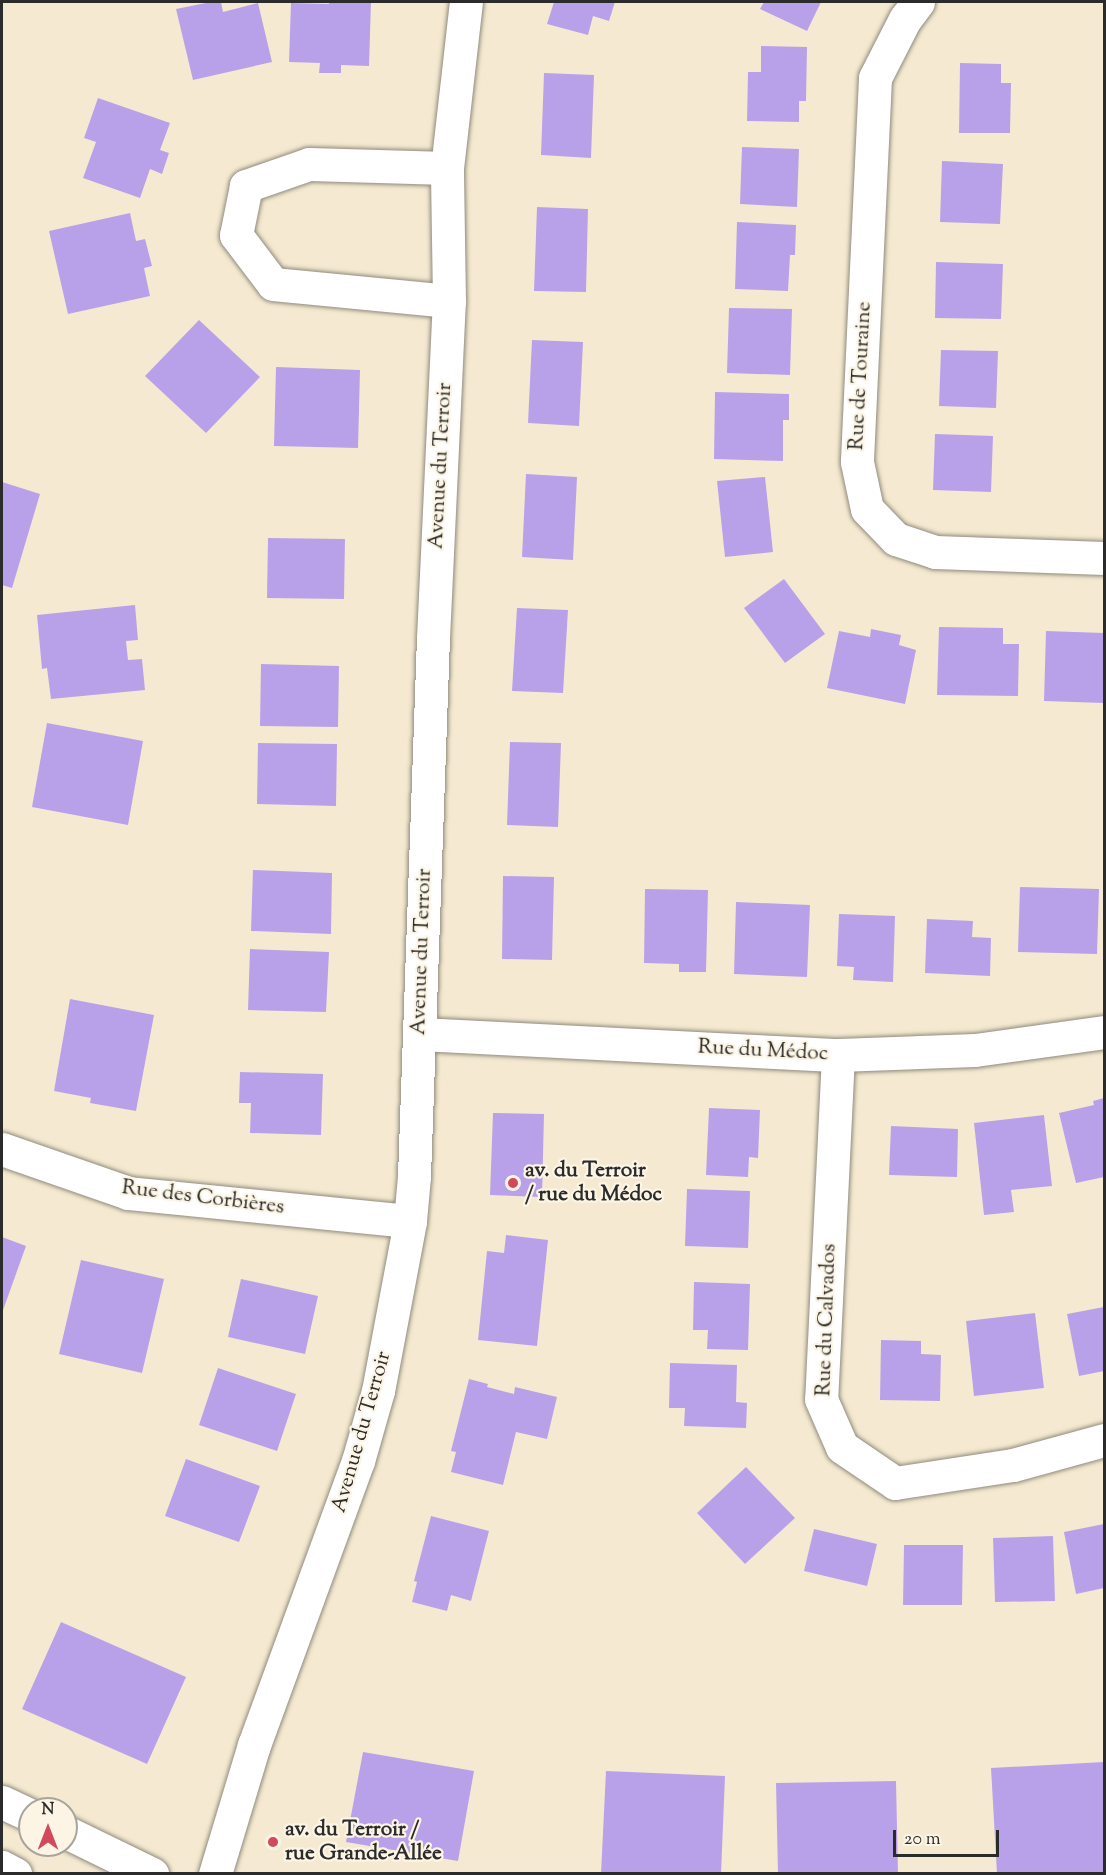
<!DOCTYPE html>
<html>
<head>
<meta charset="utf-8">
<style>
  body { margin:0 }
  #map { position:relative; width:1106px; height:1875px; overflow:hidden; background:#f5ead1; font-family:"Sorts Mill Goudy",serif }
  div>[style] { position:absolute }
  .building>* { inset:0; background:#b9a1ea }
  .roads { filter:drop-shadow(0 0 2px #908a7e) drop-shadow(0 0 2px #908a7e) }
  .minor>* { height:33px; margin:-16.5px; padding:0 16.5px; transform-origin:16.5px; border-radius:16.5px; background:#fff }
  .dots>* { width:16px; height:16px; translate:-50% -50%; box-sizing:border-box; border:3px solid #fcf5e5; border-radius:50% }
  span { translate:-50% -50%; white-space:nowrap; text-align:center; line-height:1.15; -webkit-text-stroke:4.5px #fcf5e5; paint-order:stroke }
  .street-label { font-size:21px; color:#2b2b2b }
  .poi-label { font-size:21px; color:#2b2b2b; font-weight:700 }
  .left { translate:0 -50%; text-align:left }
  .frame { position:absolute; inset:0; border:3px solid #2b2b2b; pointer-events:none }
  .north { position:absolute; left:18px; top:1797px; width:60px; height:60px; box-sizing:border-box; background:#fcf5e5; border:2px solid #a8a49b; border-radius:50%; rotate:0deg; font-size:16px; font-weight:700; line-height:24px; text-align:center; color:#2b2b2b }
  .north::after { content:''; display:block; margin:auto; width:21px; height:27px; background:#d1495b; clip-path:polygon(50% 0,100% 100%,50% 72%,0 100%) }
  .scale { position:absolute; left:893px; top:1830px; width:106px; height:27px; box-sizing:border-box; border:3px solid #2b2b2b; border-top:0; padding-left:8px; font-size:18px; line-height:21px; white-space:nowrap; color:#2b2b2b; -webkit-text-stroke:4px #fcf5e5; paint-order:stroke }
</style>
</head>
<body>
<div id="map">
  <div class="building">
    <div style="clip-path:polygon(211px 2px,221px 2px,223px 12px,258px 3px,272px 62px,193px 80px,176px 9px)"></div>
    <div style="clip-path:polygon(329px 2px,371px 2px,369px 66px,341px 65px,341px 73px,319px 73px,320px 63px,289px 62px,291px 3px,329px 4px)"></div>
    <div style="clip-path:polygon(554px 2px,615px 2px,609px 21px,593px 16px,588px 35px,547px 24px)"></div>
    <div style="clip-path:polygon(764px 2px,821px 2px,807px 31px,760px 9px)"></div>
    <div style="clip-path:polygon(761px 46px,807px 47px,806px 101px,799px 101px,799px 122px,747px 121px,748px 72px,761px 72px)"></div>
    <div style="clip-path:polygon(960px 63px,1001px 64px,1001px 83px,1011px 83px,1010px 133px,959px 133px)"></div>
    <div style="clip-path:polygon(544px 73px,594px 75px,591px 158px,541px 155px)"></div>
    <div style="clip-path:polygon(98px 98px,170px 123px,160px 150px,169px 153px,162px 174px,150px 169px,140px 198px,83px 178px,96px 142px,84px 138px)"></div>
    <div style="clip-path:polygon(742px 147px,799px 149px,797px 207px,740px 204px)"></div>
    <div style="clip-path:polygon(942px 161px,1003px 164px,1000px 224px,940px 222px)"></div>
    <div style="clip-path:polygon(537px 207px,588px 209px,586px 292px,534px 291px)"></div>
    <div style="clip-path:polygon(130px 213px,136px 241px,145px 239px,152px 266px,144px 268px,150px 296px,68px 314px,49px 231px)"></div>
    <div style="clip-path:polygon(737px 222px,796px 225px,795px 255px,790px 255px,788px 291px,735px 289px)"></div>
    <div style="clip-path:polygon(936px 262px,1003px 264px,1001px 319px,935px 318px)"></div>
    <div style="clip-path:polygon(729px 308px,792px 309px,790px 375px,727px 373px)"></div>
    <div style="clip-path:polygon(199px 320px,260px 377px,206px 433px,145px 376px)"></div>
    <div style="clip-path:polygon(532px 340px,583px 342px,579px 426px,528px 423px)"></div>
    <div style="clip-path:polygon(941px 350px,998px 351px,996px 408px,939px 406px)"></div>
    <div style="clip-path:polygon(276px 367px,360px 370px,358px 448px,274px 446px)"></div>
    <div style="clip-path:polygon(715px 392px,789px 394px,789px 420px,783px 420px,783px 461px,714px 459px)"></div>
    <div style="clip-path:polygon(935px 434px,993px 436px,991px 492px,933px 490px)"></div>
    <div style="clip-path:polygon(526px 474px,577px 477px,573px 560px,522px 557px)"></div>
    <div style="clip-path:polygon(765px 477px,773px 552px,725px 557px,717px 481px)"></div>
    <div style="clip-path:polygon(2px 482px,40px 494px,12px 588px,2px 585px)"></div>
    <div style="clip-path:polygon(268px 538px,345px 539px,344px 599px,267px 598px)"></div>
    <div style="clip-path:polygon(784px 579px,825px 634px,785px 663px,744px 608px)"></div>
    <div style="clip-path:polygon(135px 605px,138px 640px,126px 641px,128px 660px,142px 659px,145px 690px,51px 699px,47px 668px,42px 669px,37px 615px)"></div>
    <div style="clip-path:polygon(517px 608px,568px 610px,563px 693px,512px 691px)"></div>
    <div style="clip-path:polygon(939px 627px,1003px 628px,1003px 644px,1019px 644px,1018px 696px,937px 695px)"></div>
    <div style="clip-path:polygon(871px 629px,901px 635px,899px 645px,916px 650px,905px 704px,827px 688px,839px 631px,870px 637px)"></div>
    <div style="clip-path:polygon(1046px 631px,1104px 633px,1104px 703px,1044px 701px)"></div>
    <div style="clip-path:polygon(261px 664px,339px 666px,338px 727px,260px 726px)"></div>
    <div style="clip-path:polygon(47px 723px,143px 741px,128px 825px,32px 807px)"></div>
    <div style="clip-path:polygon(510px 742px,561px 743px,558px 827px,507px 825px)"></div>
    <div style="clip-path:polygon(258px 743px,337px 744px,336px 806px,257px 804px)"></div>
    <div style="clip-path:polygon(253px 870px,332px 873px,331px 934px,251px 931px)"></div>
    <div style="clip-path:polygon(503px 876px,554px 877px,552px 960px,502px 959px)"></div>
    <div style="clip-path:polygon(1020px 887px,1099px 889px,1097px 954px,1018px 952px)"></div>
    <div style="clip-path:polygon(645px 889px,708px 890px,706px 972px,679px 972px,679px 964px,644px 963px)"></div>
    <div style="clip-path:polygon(736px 902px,810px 905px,807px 977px,734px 974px)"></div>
    <div style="clip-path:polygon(839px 914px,895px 916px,893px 982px,853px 980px,854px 967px,837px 966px)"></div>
    <div style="clip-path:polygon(927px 919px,973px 921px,972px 937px,991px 938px,990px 976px,925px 973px)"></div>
    <div style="clip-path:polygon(250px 949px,329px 952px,326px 1012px,248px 1010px)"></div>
    <div style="clip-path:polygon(70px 999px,154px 1015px,136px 1111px,90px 1103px,91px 1098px,54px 1091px)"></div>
    <div style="clip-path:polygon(240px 1072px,323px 1074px,321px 1135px,250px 1133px,251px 1103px,239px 1103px)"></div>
    <div style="clip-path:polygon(1104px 1098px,1104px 1177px,1076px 1183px,1059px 1113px,1094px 1105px,1093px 1101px)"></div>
    <div style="clip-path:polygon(709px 1108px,760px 1110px,758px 1158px,749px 1157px,748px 1177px,706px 1175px)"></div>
    <div style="clip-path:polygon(493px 1113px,544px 1114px,542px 1197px,490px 1195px)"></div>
    <div style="clip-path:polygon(1044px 1115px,1052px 1186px,1011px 1190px,1014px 1212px,984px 1215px,974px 1123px)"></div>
    <div style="clip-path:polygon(891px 1126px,958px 1129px,957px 1177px,889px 1175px)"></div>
    <div style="clip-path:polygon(687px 1189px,750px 1191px,748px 1248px,685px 1246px)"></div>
    <div style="clip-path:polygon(506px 1235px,548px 1240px,537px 1346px,478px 1340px,487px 1251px,504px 1253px)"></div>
    <div style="clip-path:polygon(2px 1237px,26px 1246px,2px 1313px)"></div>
    <div style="clip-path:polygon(81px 1260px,164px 1279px,142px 1373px,59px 1354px)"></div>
    <div style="clip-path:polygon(241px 1279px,318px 1296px,305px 1354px,228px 1337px)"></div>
    <div style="clip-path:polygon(694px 1282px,750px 1284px,748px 1350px,707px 1349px,708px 1330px,693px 1330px)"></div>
    <div style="clip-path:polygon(1104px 1307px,1104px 1371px,1079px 1376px,1067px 1314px)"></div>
    <div style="clip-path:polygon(1035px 1313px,1044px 1388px,974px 1396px,966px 1321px)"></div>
    <div style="clip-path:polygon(881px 1340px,921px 1341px,921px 1354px,941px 1355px,940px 1401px,880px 1400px)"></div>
    <div style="clip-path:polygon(670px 1363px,737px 1365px,736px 1402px,747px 1403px,746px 1428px,684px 1426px,685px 1408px,669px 1408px)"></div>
    <div style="clip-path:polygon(218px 1368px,296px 1394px,277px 1451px,199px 1425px)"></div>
    <div style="clip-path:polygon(469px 1379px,488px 1384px,487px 1387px,514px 1394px,515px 1387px,557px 1397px,547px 1439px,516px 1432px,503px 1485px,451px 1472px,456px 1452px,451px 1451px)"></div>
    <div style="clip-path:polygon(186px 1459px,260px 1486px,239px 1542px,165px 1516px)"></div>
    <div style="clip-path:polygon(746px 1467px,795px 1518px,745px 1564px,697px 1513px)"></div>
    <div style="clip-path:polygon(431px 1516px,489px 1531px,471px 1601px,451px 1595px,447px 1611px,412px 1602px,417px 1582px,414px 1581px)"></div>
    <div style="clip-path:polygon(1104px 1524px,1104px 1588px,1076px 1594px,1064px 1532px)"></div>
    <div style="clip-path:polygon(814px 1529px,877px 1544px,867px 1586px,804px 1571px)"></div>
    <div style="clip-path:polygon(1053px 1536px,1055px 1601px,995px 1602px,993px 1538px)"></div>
    <div style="clip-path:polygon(904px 1545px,963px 1545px,962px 1605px,903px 1605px)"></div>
    <div style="clip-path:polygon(61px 1622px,186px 1677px,147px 1764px,22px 1709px)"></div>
    <div style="clip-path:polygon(363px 1752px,474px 1771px,458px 1861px,346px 1842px)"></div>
    <div style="clip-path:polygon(1104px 1762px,1104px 1874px,997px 1874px,991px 1768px)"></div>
    <div style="clip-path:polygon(606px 1771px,725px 1776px,721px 1874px,601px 1874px)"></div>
    <div style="clip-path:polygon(896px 1781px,898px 1874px,778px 1874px,776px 1783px)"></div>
  </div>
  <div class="roads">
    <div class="minor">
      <div style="left:918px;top:2px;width:21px;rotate:127deg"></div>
      <div style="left:905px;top:19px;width:66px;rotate:117deg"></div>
      <div style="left:875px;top:78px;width:384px;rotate:92.7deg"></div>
      <div style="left:857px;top:462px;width:48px;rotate:78deg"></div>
      <div style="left:867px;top:509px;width:42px;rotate:46deg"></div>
      <div style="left:896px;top:539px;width:41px;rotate:18.4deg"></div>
      <div style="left:935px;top:552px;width:169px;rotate:2deg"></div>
      <div style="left:447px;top:168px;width:138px;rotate:-178.3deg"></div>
      <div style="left:309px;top:164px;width:67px;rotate:160.8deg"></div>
      <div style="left:246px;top:186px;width:50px;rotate:101.5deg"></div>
      <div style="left:236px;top:235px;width:61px;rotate:52.9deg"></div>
      <div style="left:273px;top:284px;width:177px;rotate:5.5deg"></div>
      <div style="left:420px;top:1034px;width:419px;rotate:2.9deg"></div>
      <div style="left:838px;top:1055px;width:137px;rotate:-2.1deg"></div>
      <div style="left:975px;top:1050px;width:130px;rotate:-7.9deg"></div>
      <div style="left:838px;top:1055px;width:344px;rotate:92.8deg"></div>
      <div style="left:821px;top:1399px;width:52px;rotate:66.4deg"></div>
      <div style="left:842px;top:1447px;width:64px;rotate:34.2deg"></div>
      <div style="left:895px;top:1483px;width:119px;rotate:-8.7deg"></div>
      <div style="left:1013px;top:1465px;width:94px;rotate:-15.4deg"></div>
      <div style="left:2px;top:1149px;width:133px;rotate:19.2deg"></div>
      <div style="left:128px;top:1193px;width:283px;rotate:5.7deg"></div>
      <div style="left:2px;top:1802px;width:31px;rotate:25deg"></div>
      <div style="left:66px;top:1832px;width:96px;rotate:26deg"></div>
      <div style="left:2px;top:1867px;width:15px;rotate:28deg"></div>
      <div style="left:215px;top:1874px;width:135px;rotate:-73.2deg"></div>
      <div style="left:254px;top:1745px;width:302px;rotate:-69.9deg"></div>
      <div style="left:358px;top:1461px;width:73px;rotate:-74.1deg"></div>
      <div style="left:378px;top:1391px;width:173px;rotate:-79.3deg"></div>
      <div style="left:410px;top:1221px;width:45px;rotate:-84.9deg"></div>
      <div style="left:414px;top:1176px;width:538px;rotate:-87.98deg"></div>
      <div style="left:433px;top:638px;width:337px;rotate:-87.3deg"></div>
      <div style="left:449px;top:301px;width:133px;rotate:-90.9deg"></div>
      <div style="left:447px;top:168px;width:167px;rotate:-83.5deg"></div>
    </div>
  </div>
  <div class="dots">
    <div style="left:513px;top:1183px;background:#d1495b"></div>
    <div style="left:273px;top:1842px;background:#d1495b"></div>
  </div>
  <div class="street-label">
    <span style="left:861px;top:376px;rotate:-87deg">Rue de Touraine</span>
    <span style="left:441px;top:466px;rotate:-87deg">Avenue du Terroir</span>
    <span style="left:422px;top:952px;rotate:-88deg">Avenue du Terroir</span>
    <span style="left:763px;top:1051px;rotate:3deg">Rue du Médoc</span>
    <span style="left:203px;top:1198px;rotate:7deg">Rue des Corbières</span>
    <span style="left:827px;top:1320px;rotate:-88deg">Rue du Calvados</span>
    <span style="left:362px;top:1432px;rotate:-74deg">Avenue du Terroir</span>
  </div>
  <div class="poi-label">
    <span class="left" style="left:525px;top:1183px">av. du Terroir<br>/ rue du Médoc</span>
    <span class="left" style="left:285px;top:1842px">av. du Terroir /<br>rue Grande-Allée</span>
  </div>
  <div class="frame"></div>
  <div class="north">N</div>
  <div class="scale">20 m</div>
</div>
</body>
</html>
